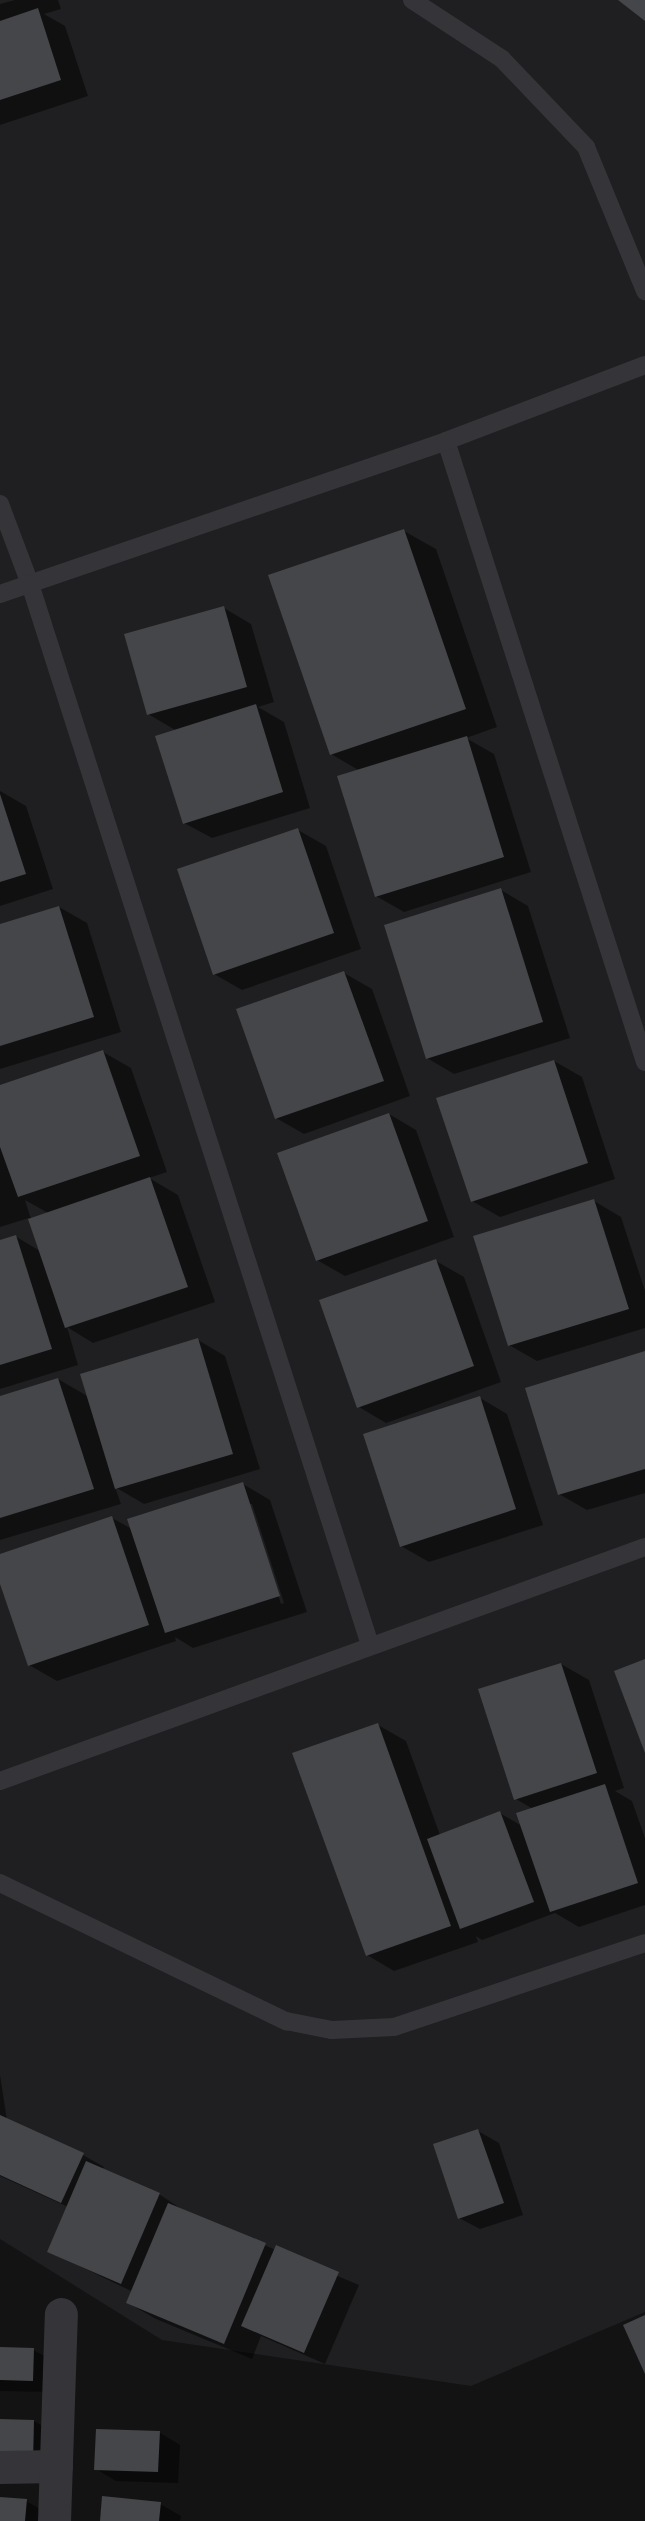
<!DOCTYPE html>
<html>
<head>
<meta charset="utf-8">
<style>
  body { margin:0 }
  #map { position:relative; width:645px; height:2521px; overflow:hidden; background:#131314; font-family:"Varela Round",sans-serif }
  div>[style] { position:absolute }
  .built>* { inset:0; background:#1f1f21 }
  .shadow>* { inset:0; background:#0007 }
  .building>* { inset:0; background:#454649 }
  .service>* { height:18px; margin:-9px; padding:0 9px; transform-origin:9px; border-radius:9px; background:#353539 }
  .minor>* { height:33px; margin:-16.5px; padding:0 16.5px; transform-origin:16.5px; border-radius:16.5px; background:#353539 }
  span { translate:-50% -50%; white-space:nowrap; text-align:center; line-height:1.15; -webkit-text-stroke:4.5px #0e0e0f; paint-order:stroke }
</style>
</head>
<body>
<div id="map">
  <div class="built">
    <div style="clip-path:polygon(0 0,645px 0,645px 2312px,471px 2386px,162px 2340px,0 2239px)"></div>
  </div>
  <div class="shadow">
    <div style="clip-path:polygon(15px 0,58px 0,61px 9px,44px 14px,65px 26px,88px 96px,0 125px,0 4px)"></div>
    <div style="clip-path:polygon(404px 531px,436px 549px,497px 727px,466px 738px,494px 754px,531px 872px,404px 912px,376px 896px,360px 771px,331px 754px)"></div>
    <div style="clip-path:polygon(224px 608px,251px 624px,274px 702px,258px 707px,284px 722px,310px 808px,212px 838px,184px 823px,177px 731px,148px 714px)"></div>
    <div style="clip-path:polygon(0 791px,26px 806px,53px 889px,0 906px)"></div>
    <div style="clip-path:polygon(298px 830px,326px 846px,361px 949px,242px 990px,214px 974px)"></div>
    <div style="clip-path:polygon(501px 890px,528px 906px,570px 1038px,454px 1074px,427px 1058px)"></div>
    <div style="clip-path:polygon(59px 907px,87px 923px,121px 1032px,0 1069px,0 925px)"></div>
    <div style="clip-path:polygon(344px 973px,372px 989px,410px 1096px,304px 1134px,276px 1118px)"></div>
    <div style="clip-path:polygon(evenodd,103px 1052px,131px 1068px,167px 1172px,149px 1178px,178px 1195px,215px 1302px,93px 1343px,67px 1327px,78px 1365px,0 1389px,0 1241px,15px 1236px,40px 1251px,29px 1218px,0 1227px,0 1087px,103px 1052px,25px 1200px,41px 1209px,48px 1213px,31px 1219px,25px 1200px)"></div>
    <div style="clip-path:polygon(554px 1061px,582px 1077px,615px 1179px,500px 1217px,472px 1201px)"></div>
    <div style="clip-path:polygon(389px 1114px,416px 1130px,454px 1237px,345px 1276px,317px 1260px)"></div>
    <div style="clip-path:polygon(594px 1201px,621px 1217px,645px 1291px,645px 1328px,537px 1361px,509px 1345px)"></div>
    <div style="clip-path:polygon(436px 1261px,464px 1277px,501px 1382px,386px 1423px,359px 1407px)"></div>
    <div style="clip-path:polygon(198px 1340px,225px 1356px,260px 1469px,144px 1504px,115px 1487px,121px 1504px,0 1540px,0 1397px,58px 1379px,89px 1397px)"></div>
    <div style="clip-path:polygon(645px 1353px,645px 1493px,587px 1510px,559px 1494px)"></div>
    <div style="clip-path:polygon(480px 1398px,507px 1414px,543px 1525px,429px 1562px,401px 1546px)"></div>
    <div style="clip-path:polygon(evenodd,243px 1484px,270px 1500px,307px 1612px,193px 1648px,175px 1637px,176px 1641px,57px 1681px,29px 1665px,0 1580px,0 1556px,112px 1518px,132px 1529px,243px 1484px,249px 1504px,252px 1504px,284px 1603px,281px 1604px,249px 1504px)"></div>
    <div style="clip-path:polygon(561px 1664px,589px 1680px,624px 1788px,615px 1791px,632px 1801px,645px 1838px,645px 1905px,579px 1927px,555px 1913px,482px 1940px,476px 1936px,478px 1942px,394px 1971px,367px 1955px,378px 1725px,406px 1741px,440px 1835px,500px 1813px,522px 1826px,533px 1809px,516px 1799px)"></div>
    <div style="clip-path:polygon(0 2075px,7px 2120px,83px 2155px,104px 2167px,102px 2169px,159px 2194px,186px 2212px,359px 2285px,325px 2364px,261px 2336px,252px 2359px,156px 2319px,128px 2303px,133px 2292px,49px 2251px,68px 2207px,0 2176px)"></div>
    <div style="clip-path:polygon(478px 2131px,499px 2143px,523px 2215px,480px 2229px,459px 2218px)"></div>
    <div style="clip-path:polygon(0 2348px,33px 2350px,54px 2361px,53px 2392px,0 2391px)"></div>
    <div style="clip-path:polygon(0 2420px,34px 2421px,54px 2433px,54px 2475px)"></div>
    <div style="clip-path:polygon(160px 2433px,180px 2445px,178px 2483px,116px 2481px,96px 2469px)"></div>
    <div style="clip-path:polygon(0 2498px,26px 2501px,47px 2513px,46px 2521px,0 2521px)"></div>
    <div style="clip-path:polygon(160px 2504px,181px 2516px,180px 2521px,101px 2521px)"></div>
  </div>
  <div class="building">
    <div style="clip-path:polygon(618px 0,645px 0,645px 21px)"></div>
    <div style="clip-path:polygon(38px 8px,61px 80px,0 100px,0 21px)"></div>
    <div style="clip-path:polygon(404px 529px,466px 709px,330px 755px,268px 575px)"></div>
    <div style="clip-path:polygon(224px 606px,247px 687px,147px 715px,124px 634px)"></div>
    <div style="clip-path:polygon(256px 704px,283px 792px,183px 824px,155px 736px)"></div>
    <div style="clip-path:polygon(467px 736px,504px 857px,375px 897px,337px 776px)"></div>
    <div style="clip-path:polygon(0 794px,26px 874px,0 882px)"></div>
    <div style="clip-path:polygon(298px 828px,334px 933px,213px 975px,177px 869px)"></div>
    <div style="clip-path:polygon(501px 888px,543px 1022px,426px 1059px,384px 925px)"></div>
    <div style="clip-path:polygon(59px 906px,94px 1017px,0 1046px,0 924px)"></div>
    <div style="clip-path:polygon(344px 971px,384px 1081px,275px 1119px,236px 1009px)"></div>
    <div style="clip-path:polygon(103px 1050px,140px 1156px,18px 1197px,0 1147px,0 1085px)"></div>
    <div style="clip-path:polygon(554px 1060px,588px 1163px,471px 1202px,436px 1098px)"></div>
    <div style="clip-path:polygon(389px 1113px,428px 1221px,316px 1261px,277px 1153px)"></div>
    <div style="clip-path:polygon(150px 1177px,188px 1287px,65px 1328px,28px 1219px)"></div>
    <div style="clip-path:polygon(594px 1199px,629px 1309px,508px 1346px,473px 1236px)"></div>
    <div style="clip-path:polygon(16px 1235px,52px 1349px,0 1365px,0 1240px)"></div>
    <div style="clip-path:polygon(436px 1259px,474px 1366px,357px 1408px,319px 1300px)"></div>
    <div style="clip-path:polygon(198px 1338px,233px 1454px,115px 1489px,80px 1374px)"></div>
    <div style="clip-path:polygon(645px 1351px,645px 1469px,558px 1495px,525px 1388px)"></div>
    <div style="clip-path:polygon(58px 1378px,94px 1489px,0 1518px,0 1396px)"></div>
    <div style="clip-path:polygon(480px 1396px,516px 1509px,400px 1547px,363px 1434px)"></div>
    <div style="clip-path:polygon(243px 1482px,280px 1596px,165px 1633px,127px 1519px)"></div>
    <div style="clip-path:polygon(112px 1516px,149px 1625px,28px 1666px,0 1584px,0 1554px)"></div>
    <div style="clip-path:polygon(645px 1659px,645px 1753px,614px 1671px)"></div>
    <div style="clip-path:polygon(561px 1663px,597px 1773px,514px 1800px,478px 1689px)"></div>
    <div style="clip-path:polygon(378px 1723px,451px 1926px,366px 1956px,292px 1753px)"></div>
    <div style="clip-path:polygon(605px 1784px,638px 1883px,550px 1912px,516px 1813px)"></div>
    <div style="clip-path:polygon(500px 1811px,534px 1902px,460px 1929px,427px 1839px)"></div>
    <div style="clip-path:polygon(0 2115px,84px 2153px,61px 2203px,0 2175px)"></div>
    <div style="clip-path:polygon(478px 2129px,504px 2203px,458px 2219px,433px 2144px)"></div>
    <div style="clip-path:polygon(86px 2161px,160px 2193px,121px 2284px,47px 2252px)"></div>
    <div style="clip-path:polygon(168px 2203px,266px 2243px,224px 2344px,126px 2303px)"></div>
    <div style="clip-path:polygon(276px 2245px,339px 2272px,304px 2353px,241px 2326px)"></div>
    <div style="clip-path:polygon(645px 2315px,645px 2374px,623px 2325px)"></div>
    <div style="clip-path:polygon(0 2347px,34px 2348px,33px 2381px,0 2380px)"></div>
    <div style="clip-path:polygon(0 2419px,34px 2420px,33px 2464px,0 2463px)"></div>
    <div style="clip-path:polygon(96px 2429px,160px 2431px,158px 2472px,94px 2470px)"></div>
    <div style="clip-path:polygon(102px 2496px,161px 2502px,159px 2521px,100px 2521px)"></div>
    <div style="clip-path:polygon(0 2497px,27px 2499px,25px 2521px,0 2521px)"></div>
  </div>
  <div class="service">
    <div style="left:412px;top:0;width:108px;rotate:33.2deg"></div>
    <div style="left:502px;top:59px;width:122px;rotate:46.3deg"></div>
    <div style="left:586px;top:147px;width:156px;rotate:67.7deg"></div>
    <div style="left:446px;top:441px;width:652px;rotate:72.23deg"></div>
    <div style="left:0;top:504px;width:85px;rotate:69.4deg"></div>
    <div style="left:30px;top:584px;width:1114px;rotate:72.23deg"></div>
    <div style="left:0;top:594px;width:472px;rotate:-18.9deg"></div>
    <div style="left:446px;top:441px;width:213px;rotate:-20.9deg"></div>
    <div style="left:0;top:1781px;width:686px;rotate:-19.94deg"></div>
    <div style="left:0;top:1883px;width:318px;rotate:25.8deg"></div>
    <div style="left:286px;top:2021px;width:47px;rotate:11.1deg"></div>
    <div style="left:332px;top:2030px;width:62px;rotate:-2.8deg"></div>
    <div style="left:394px;top:2027px;width:265px;rotate:-18.5deg"></div>
  </div>
  <div class="minor">
    <div style="left:0;top:2467px;width:56px;rotate:-1deg"></div>
    <div style="left:54px;top:2521px;width:207px;rotate:-88.1deg"></div>
  </div>
</div>
</body>
</html>
